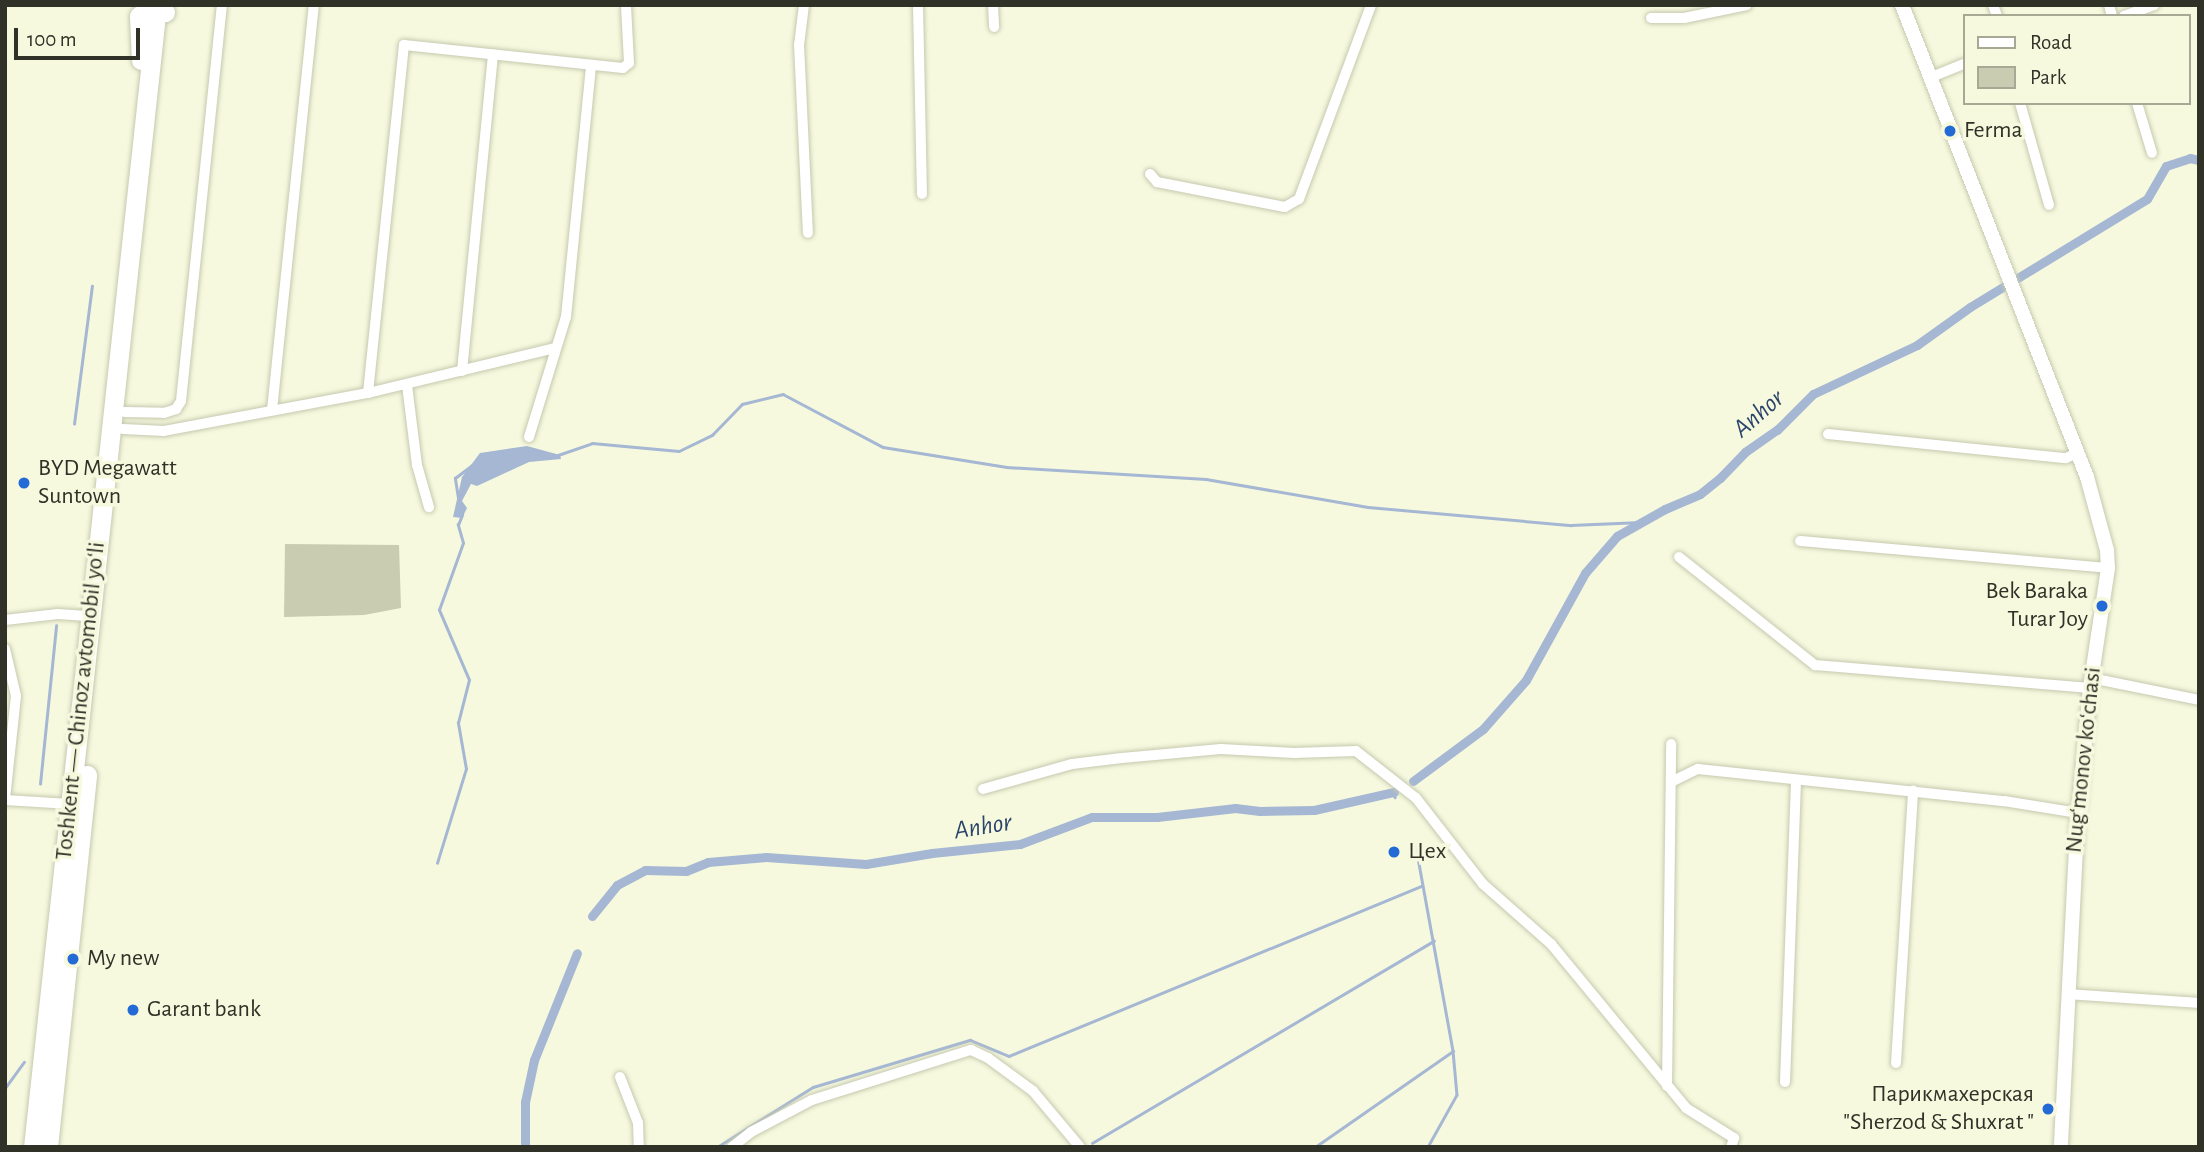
<!DOCTYPE html>
<html>
<head>
<meta charset="utf-8">
<style>
  body { margin:0 }
  #map { position:relative; width:2204px; height:1152px; overflow:hidden; background:#f6f9de; font-family:"Alegreya Sans",sans-serif }
  div>[style] { position:absolute }
  .green>* { inset:0; background:#c9ccb0 }
  .water>* { inset:0; background:#a5b7d3 }
  .stream>* { height:2.5px; margin:-1.25px; padding:0 1.25px; transform-origin:1.25px; border-radius:1.25px; background:#a5b7d3 }
  .canal>* { height:9px; margin:-4.5px; padding:0 4.5px; transform-origin:4.5px; border-radius:4.5px; background:#a5b7d3 }
  .roads { filter:drop-shadow(0 0 2px #c6c9af) drop-shadow(0 0 2px #c6c9af) }
  .street>* { height:10px; margin:-5px; padding:0 5px; transform-origin:5px; border-radius:5px; background:#fff }
  .secondary>* { height:14px; margin:-7px; padding:0 7px; transform-origin:7px; border-radius:7px; background:#fff }
  .highway>* { height:19px; margin:-9.5px; padding:0 9.5px; transform-origin:9.5px; border-radius:9.5px; background:#fff }
  .dots>* { width:19px; height:19px; translate:-50% -50%; box-sizing:border-box; border:4px solid #f6f9de; border-radius:50% }
  span { translate:-50% -50%; white-space:nowrap; text-align:center; line-height:1.15; -webkit-text-stroke:7px #f6f9de; paint-order:stroke }
  .poi-label { font-size:24px; color:#303127 }
  .left { translate:0 -50%; text-align:left }
  .right { translate:-100% -50%; text-align:right }
  .street-label { font-size:24px; color:#303127 }
  .water-label { font-size:26px; color:#2b446c; font-style:italic }
  .frame { position:absolute; inset:0; border:7px solid #303127; pointer-events:none }
  .legend { position:absolute; left:1963px; top:14px; width:228px; height:91px; box-sizing:border-box; background:#f6f9de; border:2px solid #a7a995; margin:0; padding:9px 12px; list-style:none; font-size:21px; color:#303127 }
  .legend li { display:flex; align-items:center; gap:14px; height:35px }
  .legend b { width:35px; border:2px solid #a7a995 }
  .scale { position:absolute; left:14px; top:28px; width:126px; height:32px; box-sizing:border-box; border:4px solid #303127; border-top:0; padding-left:9px; font-size:21px; line-height:24px; white-space:nowrap; color:#303127; -webkit-text-stroke:5px #f6f9de; paint-order:stroke }
</style>
</head>
<body>
<div id="map">
  <div class="green">
    <div style="clip-path:polygon(285px 544px,399px 545px,401px 608px,364px 615px,284px 617px)"></div>
  </div>
  <div class="water">
    <div style="clip-path:polygon(527px 446px,560px 455px,561px 459px,529px 462px,477px 486px,471px 484px,462px 501px,467px 508px,462px 518px,453px 517px,462px 477px,480px 453px)"></div>
  </div>
  <div class="stream">
    <div style="left:74px;top:424px;width:139px;rotate:-82.6deg"></div>
    <div style="left:558px;top:455px;width:36px;rotate:-19deg"></div>
    <div style="left:592px;top:443px;width:87px;rotate:5.3deg"></div>
    <div style="left:679px;top:451px;width:37px;rotate:-26deg"></div>
    <div style="left:712px;top:435px;width:43px;rotate:-45.9deg"></div>
    <div style="left:742px;top:404px;width:42px;rotate:-13.7deg"></div>
    <div style="left:783px;top:394px;width:113px;rotate:27.9deg"></div>
    <div style="left:883px;top:447px;width:125px;rotate:9.2deg"></div>
    <div style="left:1006px;top:467px;width:200px;rotate:3.4deg"></div>
    <div style="left:1206px;top:479px;width:164px;rotate:9.8deg"></div>
    <div style="left:1368px;top:507px;width:204px;rotate:5.1deg"></div>
    <div style="left:1571px;top:525px;width:70px;rotate:-2.5deg"></div>
    <div style="left:458px;top:498px;width:20px;rotate:-99deg"></div>
    <div style="left:455px;top:478px;width:21px;rotate:-37deg"></div>
    <div style="left:40px;top:784px;width:159px;rotate:-84.2deg"></div>
    <div style="left:1392px;top:793px;width:5px;rotate:53deg"></div>
    <div style="left:1416px;top:847px;width:207px;rotate:79.7deg"></div>
    <div style="left:1453px;top:1051px;width:44px;rotate:84.8deg"></div>
    <div style="left:1457px;top:1095px;width:60px;rotate:119.1deg"></div>
    <div style="left:437px;top:863px;width:98px;rotate:-72.9deg"></div>
    <div style="left:466px;top:769px;width:47px;rotate:-99.9deg"></div>
    <div style="left:458px;top:723px;width:44px;rotate:-75.7deg"></div>
    <div style="left:469px;top:680px;width:76px;rotate:-113.2deg"></div>
    <div style="left:439px;top:610px;width:71px;rotate:-70.3deg"></div>
    <div style="left:463px;top:543px;width:19px;rotate:-106deg"></div>
    <div style="left:458px;top:525px;width:11px;rotate:-68deg"></div>
    <div style="left:5px;top:1088px;width:32px;rotate:-54deg"></div>
    <div style="left:1092px;top:1143px;width:397px;rotate:-30.6deg"></div>
    <div style="left:717px;top:1147px;width:113px;rotate:-32deg"></div>
    <div style="left:813px;top:1087px;width:164px;rotate:-16.7deg"></div>
    <div style="left:970px;top:1040px;width:42px;rotate:22.3deg"></div>
    <div style="left:1009px;top:1056px;width:447px;rotate:-22.4deg"></div>
    <div style="left:1315px;top:1147px;width:168px;rotate:-34.8deg"></div>
  </div>
  <div class="canal">
    <div style="left:1413px;top:781px;width:87px;rotate:-36.6deg"></div>
    <div style="left:1483px;top:729px;width:65px;rotate:-48.7deg"></div>
    <div style="left:1526px;top:680px;width:122px;rotate:-61.1deg"></div>
    <div style="left:1585px;top:573px;width:49px;rotate:-49.1deg"></div>
    <div style="left:1617px;top:536px;width:55px;rotate:-29.4deg"></div>
    <div style="left:1665px;top:509px;width:38px;rotate:-23deg"></div>
    <div style="left:1700px;top:494px;width:26px;rotate:-39deg"></div>
    <div style="left:1720px;top:478px;width:36px;rotate:-46deg"></div>
    <div style="left:1745px;top:452px;width:39px;rotate:-35deg"></div>
    <div style="left:1777px;top:430px;width:51px;rotate:-45deg"></div>
    <div style="left:1813px;top:394px;width:115px;rotate:-25.2deg"></div>
    <div style="left:1917px;top:345px;width:65px;rotate:-35.6deg"></div>
    <div style="left:1970px;top:307px;width:207px;rotate:-31.4deg"></div>
    <div style="left:2147px;top:199px;width:38px;rotate:-60deg"></div>
    <div style="left:2166px;top:166px;width:25px;rotate:-18deg"></div>
    <div style="left:2190px;top:158px;width:9px;rotate:13deg"></div>
    <div style="left:592px;top:916px;width:40px;rotate:-51deg"></div>
    <div style="left:617px;top:885px;width:32px;rotate:-28deg"></div>
    <div style="left:645px;top:870px;width:41px;rotate:1.4deg"></div>
    <div style="left:686px;top:871px;width:24px;rotate:-22deg"></div>
    <div style="left:708px;top:862px;width:58px;rotate:-4.9deg"></div>
    <div style="left:766px;top:857px;width:100px;rotate:4deg"></div>
    <div style="left:866px;top:864px;width:67px;rotate:-9.5deg"></div>
    <div style="left:932px;top:853px;width:88px;rotate:-5.8deg"></div>
    <div style="left:1020px;top:844px;width:77px;rotate:-20.6deg"></div>
    <div style="left:1092px;top:817px;width:65px"></div>
    <div style="left:1157px;top:817px;width:79px;rotate:-6.6deg"></div>
    <div style="left:1235px;top:808px;width:25px;rotate:7deg"></div>
    <div style="left:1260px;top:811px;width:54px;rotate:-1.1deg"></div>
    <div style="left:1314px;top:810px;width:82px;rotate:-12.7deg"></div>
    <div style="left:525px;top:1147px;width:45px;rotate:-90deg"></div>
    <div style="left:525px;top:1102px;width:43px;rotate:-77.9deg"></div>
    <div style="left:534px;top:1060px;width:115px;rotate:-68.1deg"></div>
  </div>
  <div class="roads">
    <div class="street">
      <div style="left:804px;top:5px;width:39px;rotate:97deg"></div>
      <div style="left:799px;top:44px;width:189px;rotate:87.3deg"></div>
      <div style="left:918px;top:5px;width:189px;rotate:88.8deg"></div>
      <div style="left:993px;top:5px;width:22px;rotate:87deg"></div>
      <div style="left:1993px;top:5px;width:12px;rotate:70deg"></div>
      <div style="left:2109px;top:5px;width:11px;rotate:75deg"></div>
      <div style="left:2124px;top:16px;width:32px;rotate:-20deg"></div>
      <div style="left:1651px;top:18px;width:33px"></div>
      <div style="left:1684px;top:18px;width:64px;rotate:-11.7deg"></div>
      <div style="left:1929px;top:78px;width:38px;rotate:-22deg"></div>
      <div style="left:2020px;top:103px;width:106px;rotate:74.1deg"></div>
      <div style="left:2137px;top:103px;width:52px;rotate:73.3deg"></div>
      <div style="left:1150px;top:174px;width:11px;rotate:49deg"></div>
      <div style="left:1157px;top:182px;width:130px;rotate:11.1deg"></div>
      <div style="left:1285px;top:207px;width:16px;rotate:-30deg"></div>
      <div style="left:1299px;top:199px;width:207px;rotate:-69.6deg"></div>
      <div style="left:462px;top:371px;width:318px;rotate:-84.4deg"></div>
      <div style="left:407px;top:385px;width:81px;rotate:82.9deg"></div>
      <div style="left:417px;top:465px;width:44px;rotate:74.1deg"></div>
      <div style="left:368px;top:393px;width:350px;rotate:-84.1deg"></div>
      <div style="left:404px;top:45px;width:220px;rotate:6deg"></div>
      <div style="left:623px;top:68px;width:8px;rotate:-40deg"></div>
      <div style="left:629px;top:63px;width:58px;rotate:-93deg"></div>
      <div style="left:272px;top:410px;width:407px;rotate:-84.1deg"></div>
      <div style="left:125px;top:412px;width:39px;rotate:1deg"></div>
      <div style="left:164px;top:413px;width:13px;rotate:-18deg"></div>
      <div style="left:176px;top:409px;width:9px;rotate:-58deg"></div>
      <div style="left:181px;top:401px;width:398px;rotate:-84.1deg"></div>
      <div style="left:123px;top:429px;width:41px;rotate:2.8deg"></div>
      <div style="left:164px;top:431px;width:208px;rotate:-10.6deg"></div>
      <div style="left:368px;top:393px;width:193px;rotate:-13.5deg"></div>
      <div style="left:1828px;top:434px;width:239px;rotate:5.8deg"></div>
      <div style="left:2066px;top:458px;width:12px;rotate:-24deg"></div>
      <div style="left:529px;top:437px;width:126px;rotate:-72.9deg"></div>
      <div style="left:566px;top:317px;width:253px;rotate:-84.3deg"></div>
      <div style="left:1800px;top:541px;width:309px;rotate:5deg"></div>
      <div style="left:1679px;top:557px;width:174px;rotate:38.5deg"></div>
      <div style="left:1815px;top:665px;width:276px;rotate:4.8deg"></div>
      <div style="left:5px;top:620px;width:53px;rotate:-6.5deg"></div>
      <div style="left:58px;top:614px;width:32px;rotate:4deg"></div>
      <div style="left:5px;top:649px;width:48px;rotate:76.8deg"></div>
      <div style="left:16px;top:696px;width:104px;rotate:96.1deg"></div>
      <div style="left:2091px;top:678px;width:110px;rotate:11.5deg"></div>
      <div style="left:1671px;top:782px;width:30px;rotate:-26deg"></div>
      <div style="left:1698px;top:769px;width:308px;rotate:6deg"></div>
      <div style="left:2004px;top:801px;width:75px;rotate:9.2deg"></div>
      <div style="left:983px;top:789px;width:92px;rotate:-15.7deg"></div>
      <div style="left:1072px;top:764px;width:50px;rotate:-6.8deg"></div>
      <div style="left:1122px;top:758px;width:99px;rotate:-5.2deg"></div>
      <div style="left:1221px;top:749px;width:73px;rotate:3.1deg"></div>
      <div style="left:1294px;top:753px;width:62px;rotate:-1.8deg"></div>
      <div style="left:1356px;top:751px;width:76px;rotate:38.1deg"></div>
      <div style="left:1416px;top:798px;width:109px;rotate:52.1deg"></div>
      <div style="left:1483px;top:884px;width:91px;rotate:41.4deg"></div>
      <div style="left:1551px;top:944px;width:212px;rotate:50.5deg"></div>
      <div style="left:1686px;top:1108px;width:57px;rotate:32deg"></div>
      <div style="left:1734px;top:1138px;width:9px;rotate:108deg"></div>
      <div style="left:5px;top:800px;width:65px;rotate:3.5deg"></div>
      <div style="left:2068px;top:994px;width:131px;rotate:3.9deg"></div>
      <div style="left:1896px;top:1063px;width:273px;rotate:-86.4deg"></div>
      <div style="left:620px;top:1077px;width:49px;rotate:68.6deg"></div>
      <div style="left:638px;top:1123px;width:24px;rotate:88deg"></div>
      <div style="left:1785px;top:1082px;width:301px;rotate:-87.9deg"></div>
      <div style="left:1667px;top:1086px;width:342px;rotate:-89.3deg"></div>
      <div style="left:732px;top:1147px;width:24px;rotate:-38deg"></div>
      <div style="left:751px;top:1132px;width:69px;rotate:-27.7deg"></div>
      <div style="left:812px;top:1100px;width:167px;rotate:-17.5deg"></div>
      <div style="left:971px;top:1050px;width:19px;rotate:25deg"></div>
      <div style="left:988px;top:1058px;width:56px;rotate:36.3deg"></div>
      <div style="left:1033px;top:1091px;width:73px;rotate:50deg"></div>
    </div>
    <div class="secondary">
      <div style="left:1902px;top:5px;width:507px;rotate:68.6deg"></div>
      <div style="left:2087px;top:477px;width:76px;rotate:74.7deg"></div>
      <div style="left:2107px;top:550px;width:18px;rotate:87deg"></div>
      <div style="left:2108px;top:568px;width:121px;rotate:98.5deg"></div>
      <div style="left:2090px;top:688px;width:141px;rotate:95.3deg"></div>
      <div style="left:2077px;top:828px;width:319px;rotate:92.9deg"></div>
    </div>
    <div class="highway">
      <div style="left:141px;top:60px;width:44px;rotate:-92.6deg"></div>
      <div style="left:139px;top:16px;width:16px;rotate:-35deg"></div>
      <div style="left:152px;top:7px;width:14px;rotate:21deg"></div>
      <div style="left:33px;top:1147px;width:1149px;rotate:-83.8deg"></div>
      <div style="left:48px;top:1147px;width:374px;rotate:-84deg"></div>
    </div>
  </div>
  <div class="dots">
    <div style="left:1950px;top:131px;background:#246ad6"></div>
    <div style="left:24px;top:483px;background:#246ad6"></div>
    <div style="left:2102px;top:606px;background:#246ad6"></div>
    <div style="left:1394px;top:852px;background:#246ad6"></div>
    <div style="left:73px;top:959px;background:#246ad6"></div>
    <div style="left:133px;top:1010px;background:#246ad6"></div>
    <div style="left:2048px;top:1109px;background:#246ad6"></div>
  </div>
  <div class="poi-label">
    <span class="left" style="left:1964px;top:131px">Ferma</span>
    <span class="left" style="left:38px;top:483px">BYD Megawatt<br>Suntown</span>
    <span class="right" style="left:2088px;top:606px">Bek Baraka<br>Turar Joy</span>
    <span class="left" style="left:1408px;top:852px">Цех</span>
    <span class="left" style="left:87px;top:959px">My new</span>
    <span class="left" style="left:147px;top:1010px">Garant bank</span>
    <span class="right" style="left:2034px;top:1109px">Парикмахерская<br>"Sherzod &amp; Shuxrat "</span>
  </div>
  <div class="street-label">
    <span style="left:81px;top:701px;rotate:-84deg">Toshkent — Chinoz avtomobil yoʻli</span>
    <span style="left:2084px;top:760px;rotate:-84deg">Nugʻmonov koʻchasi</span>
  </div>
  <div class="water-label">
    <span style="left:1759px;top:414px;rotate:-41deg">Anhor</span>
    <span style="left:983px;top:827px;rotate:-9deg">Anhor</span>
  </div>
  <div class="frame"></div>
  <ul class="legend">
  <li><b style="height:9px;background:#fff"></b>Road</li>
  <li><b style="height:19px;background:#c9ccb0"></b>Park</li>
  </ul>
  <div class="scale">100 m</div>
</div>
</body>
</html>
